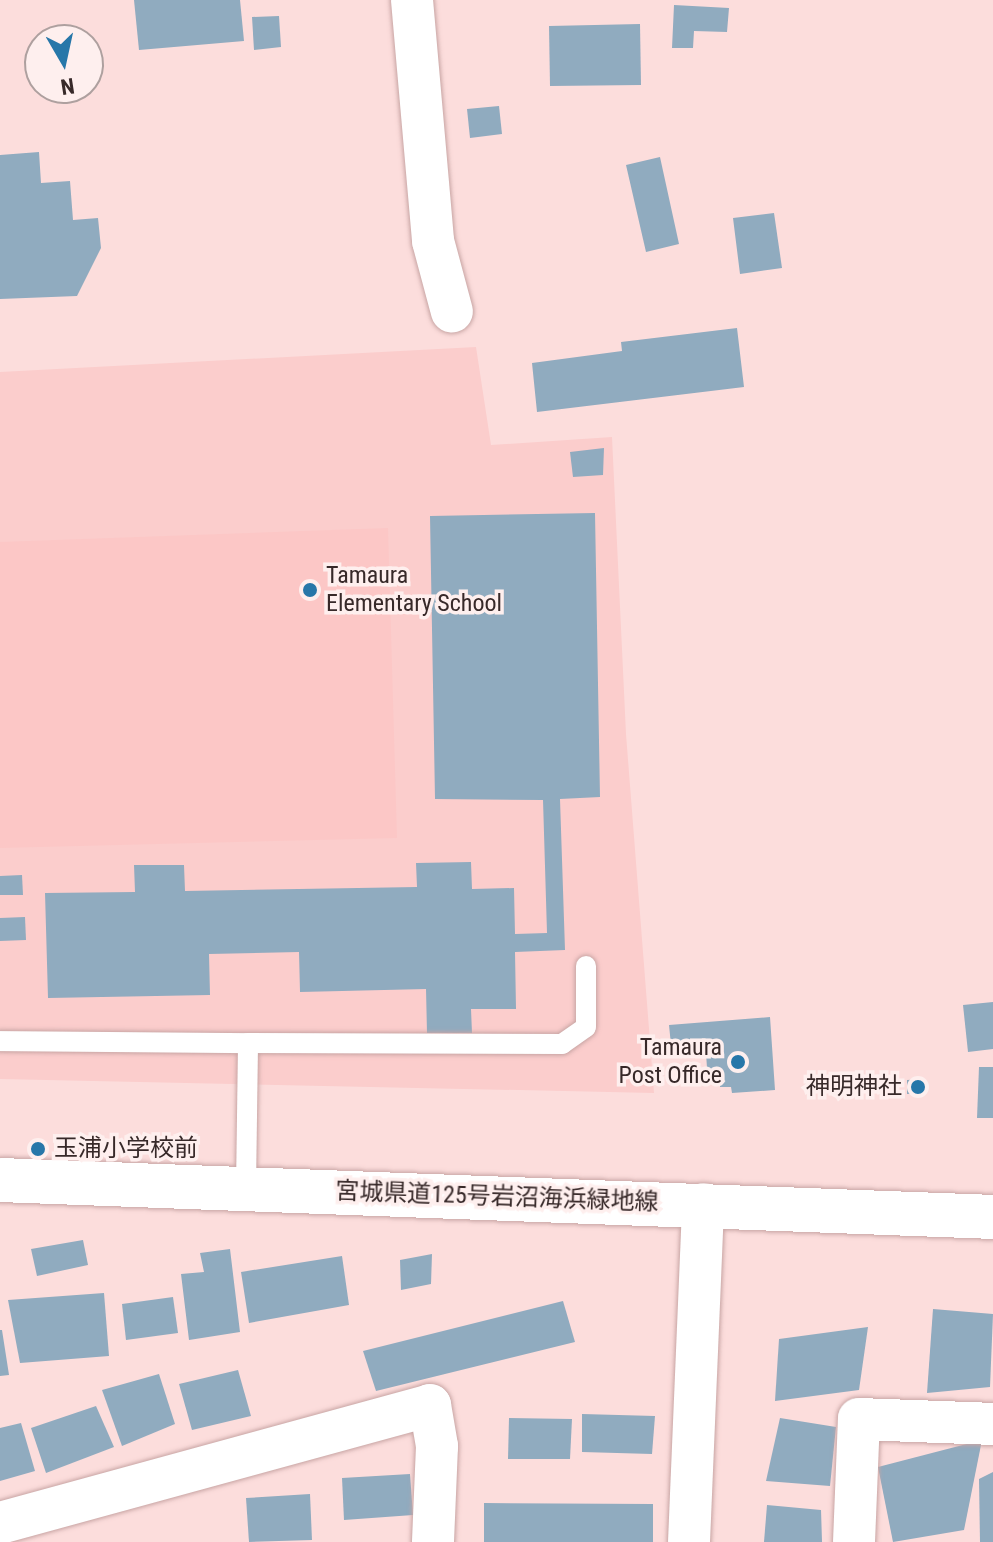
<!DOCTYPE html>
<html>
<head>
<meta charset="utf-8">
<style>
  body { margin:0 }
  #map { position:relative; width:993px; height:1542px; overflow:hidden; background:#fcdddc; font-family:"Roboto Condensed","Noto Sans JP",sans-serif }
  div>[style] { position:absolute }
  .built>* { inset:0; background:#fbcdcc }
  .green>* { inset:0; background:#fcc7c6 }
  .building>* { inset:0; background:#90abbf }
  .roads { filter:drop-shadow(0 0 2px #c8a5a4) drop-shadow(0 0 2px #c8a5a4) }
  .lane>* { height:20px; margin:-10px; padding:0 10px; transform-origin:10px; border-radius:10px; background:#fff }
  .street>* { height:42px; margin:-21px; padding:0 21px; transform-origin:21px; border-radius:21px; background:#fff }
  .secondary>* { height:44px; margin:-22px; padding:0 22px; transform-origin:22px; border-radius:22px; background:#fff }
  .dots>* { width:22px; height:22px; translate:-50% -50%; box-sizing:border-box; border:4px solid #feefee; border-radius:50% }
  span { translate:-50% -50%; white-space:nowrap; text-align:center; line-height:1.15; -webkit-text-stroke:7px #feefee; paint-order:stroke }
  .poi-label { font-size:24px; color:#372929 }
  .left { translate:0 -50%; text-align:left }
  .right { translate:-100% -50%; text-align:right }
  .street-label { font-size:24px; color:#372929 }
  .north { position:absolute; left:24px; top:24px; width:80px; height:80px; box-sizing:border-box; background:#feefee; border:2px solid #aea09f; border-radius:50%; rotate:171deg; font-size:22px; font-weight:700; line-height:32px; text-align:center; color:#372929 }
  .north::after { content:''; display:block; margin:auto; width:28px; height:36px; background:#2777a9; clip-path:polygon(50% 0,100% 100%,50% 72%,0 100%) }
</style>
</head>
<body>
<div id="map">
  <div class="built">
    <div style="clip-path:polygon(476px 347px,491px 445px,612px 437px,626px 734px,654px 1093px,0 1079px,0 372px)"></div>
  </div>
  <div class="green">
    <div style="clip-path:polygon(388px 528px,397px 838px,0 848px,0 542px)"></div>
  </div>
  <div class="building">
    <div style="clip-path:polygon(134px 0,240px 0,244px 41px,139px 50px)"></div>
    <div style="clip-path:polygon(674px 5px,729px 8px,727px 32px,694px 31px,693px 48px,672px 48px)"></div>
    <div style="clip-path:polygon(279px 16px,281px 47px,254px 50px,252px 17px)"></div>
    <div style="clip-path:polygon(640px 24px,641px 85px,550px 86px,549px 26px)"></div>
    <div style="clip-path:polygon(499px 106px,502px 134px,470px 138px,467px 109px)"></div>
    <div style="clip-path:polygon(39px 152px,41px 183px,70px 181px,73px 220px,98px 218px,101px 248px,77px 296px,0 299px,0 155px)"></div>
    <div style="clip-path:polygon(660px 157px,679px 244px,646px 252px,626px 165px)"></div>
    <div style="clip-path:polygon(774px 213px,782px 268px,740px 274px,733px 218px)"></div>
    <div style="clip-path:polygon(737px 328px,744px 387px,537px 412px,532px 363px,622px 351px,621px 342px)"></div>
    <div style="clip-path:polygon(604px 448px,603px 475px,573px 477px,570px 452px)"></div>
    <div style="clip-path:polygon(595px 513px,600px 797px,560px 799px,565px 950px,515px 952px,516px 1009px,471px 1009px,472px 1033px,427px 1033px,426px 989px,300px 992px,299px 952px,209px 954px,210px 995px,48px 998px,45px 893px,135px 892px,134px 865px,184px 865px,185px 891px,417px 887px,416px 863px,471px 862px,472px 889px,514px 888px,515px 934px,547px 933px,543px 800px,435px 799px,430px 516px)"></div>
    <div style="clip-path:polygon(22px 875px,23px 895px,0 895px,0 876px)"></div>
    <div style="clip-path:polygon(25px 917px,26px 940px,0 941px,0 918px)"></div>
    <div style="clip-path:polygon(993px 1002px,993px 1049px,968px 1052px,963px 1005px)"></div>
    <div style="clip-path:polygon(770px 1017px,775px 1090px,732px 1093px,731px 1087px,720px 1087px,720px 1082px,708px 1083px,706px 1053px,672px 1055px,669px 1025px)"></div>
    <div style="clip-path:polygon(979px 1067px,993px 1067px,993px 1118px,977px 1118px)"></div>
    <div style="clip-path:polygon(925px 1079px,926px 1093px,907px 1094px,907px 1080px)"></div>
    <div style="clip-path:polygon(83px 1240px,88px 1265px,37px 1276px,31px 1249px)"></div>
    <div style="clip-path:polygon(230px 1249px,240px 1332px,189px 1340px,181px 1274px,204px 1272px,200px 1253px)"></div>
    <div style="clip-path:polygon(432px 1254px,431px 1284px,401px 1290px,400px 1260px)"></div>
    <div style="clip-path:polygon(342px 1256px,349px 1305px,249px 1323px,241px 1272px)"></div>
    <div style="clip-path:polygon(104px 1293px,109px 1356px,20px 1363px,8px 1300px)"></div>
    <div style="clip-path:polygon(173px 1297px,178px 1333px,126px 1340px,122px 1304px)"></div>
    <div style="clip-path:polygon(563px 1301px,575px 1342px,376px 1391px,363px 1351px)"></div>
    <div style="clip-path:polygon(933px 1309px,993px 1314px,990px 1387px,927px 1393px)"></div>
    <div style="clip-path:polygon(868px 1327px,859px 1390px,775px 1401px,779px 1339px)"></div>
    <div style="clip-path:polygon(0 1330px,2px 1330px,9px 1375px,0 1376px)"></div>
    <div style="clip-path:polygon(238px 1370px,251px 1416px,192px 1430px,179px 1384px)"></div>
    <div style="clip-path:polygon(159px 1374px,175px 1424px,122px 1446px,102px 1390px)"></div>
    <div style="clip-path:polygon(96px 1406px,114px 1447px,46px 1473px,31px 1428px)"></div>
    <div style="clip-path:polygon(582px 1414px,655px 1416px,652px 1454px,582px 1452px)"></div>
    <div style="clip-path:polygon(509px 1418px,572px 1419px,570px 1459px,508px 1459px)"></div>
    <div style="clip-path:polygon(780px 1418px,836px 1427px,830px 1486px,766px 1481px)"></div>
    <div style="clip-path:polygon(21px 1423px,35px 1471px,0 1481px,0 1428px)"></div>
    <div style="clip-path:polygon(982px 1440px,964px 1530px,893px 1542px,878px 1467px)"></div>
    <div style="clip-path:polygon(993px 1472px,993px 1542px,980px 1542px,979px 1479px)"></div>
    <div style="clip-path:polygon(410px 1474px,413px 1515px,344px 1520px,342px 1478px)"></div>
    <div style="clip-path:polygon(310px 1494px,312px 1540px,249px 1542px,246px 1498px)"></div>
    <div style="clip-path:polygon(484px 1503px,653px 1504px,653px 1542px,484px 1542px)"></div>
    <div style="clip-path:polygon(767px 1505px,821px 1510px,822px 1542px,764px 1542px)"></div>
  </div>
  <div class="roads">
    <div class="lane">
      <div style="left:0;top:1041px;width:248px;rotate:0.5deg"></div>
      <div style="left:246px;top:1188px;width:145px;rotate:-89.2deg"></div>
      <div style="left:248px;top:1043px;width:314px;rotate:0.2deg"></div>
      <div style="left:562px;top:1044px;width:29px;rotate:-35deg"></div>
      <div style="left:586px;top:1027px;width:61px;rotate:-90deg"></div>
    </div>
    <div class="street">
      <div style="left:412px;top:0;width:242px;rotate:85deg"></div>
      <div style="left:433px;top:241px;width:73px;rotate:75deg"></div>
      <div style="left:0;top:1523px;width:446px;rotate:-15.3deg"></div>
      <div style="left:430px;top:1405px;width:42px;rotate:80.3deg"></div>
      <div style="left:437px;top:1446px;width:96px;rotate:92.4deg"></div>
      <div style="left:689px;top:1542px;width:338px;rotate:-87.6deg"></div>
      <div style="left:854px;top:1542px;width:123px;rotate:-87.7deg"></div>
      <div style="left:859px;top:1419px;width:134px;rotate:2.1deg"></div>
    </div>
    <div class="secondary">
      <div style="left:0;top:1180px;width:994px;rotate:2.13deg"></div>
    </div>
  </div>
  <div class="dots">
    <div style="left:310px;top:590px;background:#2777a9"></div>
    <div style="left:738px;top:1062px;background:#2777a9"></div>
    <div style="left:918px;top:1087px;background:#2777a9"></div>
    <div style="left:38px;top:1149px;background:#2777a9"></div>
  </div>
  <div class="poi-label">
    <span class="left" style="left:326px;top:590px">Tamaura<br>Elementary School</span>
    <span class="right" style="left:722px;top:1062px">Tamaura<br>Post Office</span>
    <span class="right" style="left:902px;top:1087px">神明神社</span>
    <span class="left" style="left:54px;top:1149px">玉浦小学校前</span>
  </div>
  <div class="street-label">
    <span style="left:497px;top:1197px;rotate:2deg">宮城県道125号岩沼海浜緑地線</span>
  </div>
  <div class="north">N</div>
</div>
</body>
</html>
